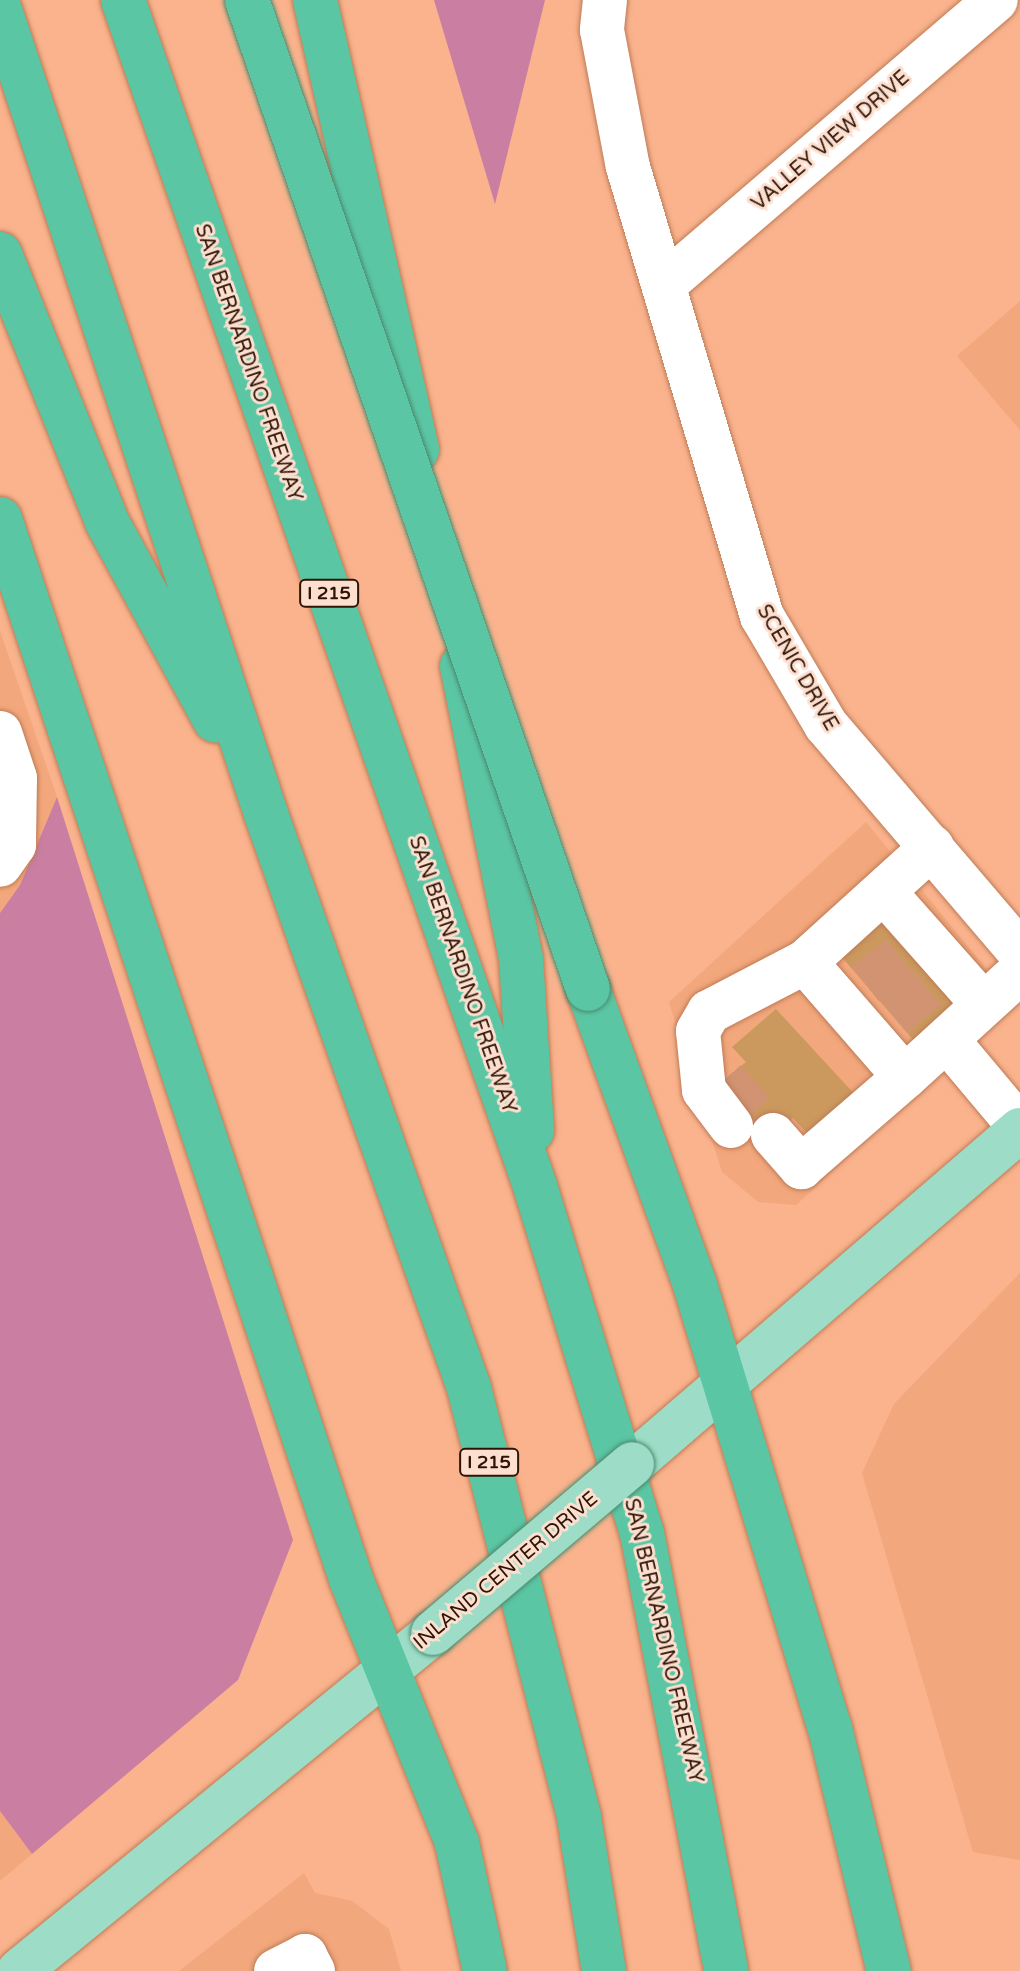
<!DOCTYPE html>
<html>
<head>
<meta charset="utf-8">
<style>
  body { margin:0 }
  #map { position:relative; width:1020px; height:1971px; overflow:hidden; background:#fab38d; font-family:"Varela Round",sans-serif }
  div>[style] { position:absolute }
  .built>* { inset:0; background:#f3a77c }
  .green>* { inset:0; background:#c97ea2 }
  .building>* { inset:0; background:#cb995e }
  .minor-tunnel>* { height:44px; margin-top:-22px; transform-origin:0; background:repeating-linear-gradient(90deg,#d19372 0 44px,transparent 0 66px) }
  .roads { filter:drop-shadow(0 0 2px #be7c57) drop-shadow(0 0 2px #be7c57) }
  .minor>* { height:44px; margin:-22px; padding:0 22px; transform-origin:22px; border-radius:22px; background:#fff }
  .major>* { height:44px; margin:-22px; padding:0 22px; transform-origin:22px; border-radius:22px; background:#9dddc8 }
  .highway>* { height:44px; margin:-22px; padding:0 22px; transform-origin:22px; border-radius:22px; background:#5bc6a4 }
  .bridges { filter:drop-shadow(0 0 2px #4b886c) drop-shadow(0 0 2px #4b886c) }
  .major-bridge>* { height:44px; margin:-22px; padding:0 22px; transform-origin:22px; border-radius:22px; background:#9dddc8 }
  .highway-bridge>* { height:44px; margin:-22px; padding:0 22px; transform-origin:22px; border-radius:22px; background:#5bc6a4 }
  span { translate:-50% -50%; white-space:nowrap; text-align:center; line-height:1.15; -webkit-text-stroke:6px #fddfd0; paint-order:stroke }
  .shield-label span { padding:2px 6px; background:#fddfd0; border:2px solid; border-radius:6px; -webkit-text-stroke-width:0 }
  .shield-label { font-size:18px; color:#2e1405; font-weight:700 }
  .street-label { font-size:20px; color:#2e1405 }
</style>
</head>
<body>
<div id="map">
  <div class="built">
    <div style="clip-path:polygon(1020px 301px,1020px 430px,957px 356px)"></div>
    <div style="clip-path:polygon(0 631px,57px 797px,20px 885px,0 913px)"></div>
    <div style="clip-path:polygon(866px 822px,1008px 995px,1010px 1008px,796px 1205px,758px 1202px,722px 1172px,669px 1002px)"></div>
    <div style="clip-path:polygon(1020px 1273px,1020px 1860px,973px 1852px,862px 1473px,894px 1404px)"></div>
    <div style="clip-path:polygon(0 1811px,32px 1854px,0 1881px)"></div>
    <div style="clip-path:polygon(304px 1873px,315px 1893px,352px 1901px,389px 1929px,401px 1971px,179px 1971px)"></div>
  </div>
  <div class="green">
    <div style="clip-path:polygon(434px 0,545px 0,495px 204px)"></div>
    <div style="clip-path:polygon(57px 797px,293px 1540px,238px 1680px,32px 1854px,0 1811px,0 913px,20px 885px)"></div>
  </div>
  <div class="building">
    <div style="clip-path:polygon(883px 921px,963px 1014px,921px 1049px,841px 956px)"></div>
    <div style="clip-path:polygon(776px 1009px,859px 1099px,812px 1139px,793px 1118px,763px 1144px,715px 1088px,746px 1062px,732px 1047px)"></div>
  </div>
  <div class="minor-tunnel">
    <div style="left:865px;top:984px;width:56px;rotate:-38.5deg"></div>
    <div style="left:893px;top:1016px;width:55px;rotate:-39.8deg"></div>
    <div style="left:724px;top:1080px;width:74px;rotate:48.3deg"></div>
  </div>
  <div class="roads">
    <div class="minor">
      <div style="left:605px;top:0;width:30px;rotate:96deg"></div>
      <div style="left:602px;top:30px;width:139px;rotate:79.3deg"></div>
      <div style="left:628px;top:167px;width:469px;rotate:73.4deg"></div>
      <div style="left:762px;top:616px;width:126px;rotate:59.6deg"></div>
      <div style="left:826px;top:725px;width:299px;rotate:49.5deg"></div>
      <div style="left:667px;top:282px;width:433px;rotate:-40.6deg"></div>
      <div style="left:0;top:733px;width:47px;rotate:71.6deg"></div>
      <div style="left:15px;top:778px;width:67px;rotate:90.9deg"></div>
      <div style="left:14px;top:845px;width:24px;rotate:125deg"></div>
      <div style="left:932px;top:847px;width:171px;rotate:137.8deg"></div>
      <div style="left:805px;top:962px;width:152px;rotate:49deg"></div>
      <div style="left:905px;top:1077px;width:156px;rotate:-42.4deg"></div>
      <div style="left:885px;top:893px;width:149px;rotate:48.5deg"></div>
      <div style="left:947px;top:1040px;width:114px;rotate:50deg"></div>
      <div style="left:731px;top:1126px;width:45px;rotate:-126.9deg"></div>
      <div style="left:704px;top:1090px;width:59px;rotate:-95.8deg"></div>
      <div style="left:698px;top:1031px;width:22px;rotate:-60deg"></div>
      <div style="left:709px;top:1012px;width:108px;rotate:-27.5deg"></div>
      <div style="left:773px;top:1135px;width:43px;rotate:48.8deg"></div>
      <div style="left:801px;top:1167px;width:138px;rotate:-40.9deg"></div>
      <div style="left:276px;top:1971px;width:33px;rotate:-27deg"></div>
      <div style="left:305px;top:1956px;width:17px;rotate:62deg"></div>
    </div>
    <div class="major">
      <div style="left:632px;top:1464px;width:512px;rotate:-40.72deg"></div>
      <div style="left:19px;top:1971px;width:534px;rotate:-39.23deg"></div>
    </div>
    <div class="highway">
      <div style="left:123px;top:0;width:1256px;rotate:70.84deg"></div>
      <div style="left:535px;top:1186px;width:363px;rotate:72.9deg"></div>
      <div style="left:642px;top:1533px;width:446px;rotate:79.1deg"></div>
      <div style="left:315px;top:0;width:461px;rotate:77.2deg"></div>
      <div style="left:0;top:10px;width:847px;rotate:71.69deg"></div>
      <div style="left:266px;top:814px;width:609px;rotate:70.52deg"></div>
      <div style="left:469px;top:1388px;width:443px;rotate:75.6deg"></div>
      <div style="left:579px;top:1817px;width:156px;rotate:80.8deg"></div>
      <div style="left:0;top:254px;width:289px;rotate:68.2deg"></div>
      <div style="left:107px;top:522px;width:226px;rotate:61.4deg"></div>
      <div style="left:0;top:519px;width:1117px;rotate:71.68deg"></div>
      <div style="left:351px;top:1579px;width:284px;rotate:68.1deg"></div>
      <div style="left:457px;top:1843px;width:131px;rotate:77.7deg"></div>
      <div style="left:462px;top:666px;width:299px;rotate:78.6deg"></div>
      <div style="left:521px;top:959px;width:172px;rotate:86.3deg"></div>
      <div style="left:588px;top:989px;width:315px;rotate:70.1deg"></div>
      <div style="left:695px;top:1285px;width:463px;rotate:73.1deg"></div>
      <div style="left:830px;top:1728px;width:250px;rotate:76.4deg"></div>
    </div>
  </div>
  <div class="bridges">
    <div class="major-bridge">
      <div style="left:433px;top:1633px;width:261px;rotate:-40.3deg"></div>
    </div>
    <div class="highway-bridge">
      <div style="left:247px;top:0;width:1046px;rotate:70.98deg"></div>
    </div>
  </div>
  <div class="shield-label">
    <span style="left:329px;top:593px">I 215</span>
    <span style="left:489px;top:1462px">I 215</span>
  </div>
  <div class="street-label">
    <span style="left:831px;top:141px;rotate:-41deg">VALLEY VIEW DRIVE</span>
    <span style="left:248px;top:363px;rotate:71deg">SAN BERNARDINO FREEWAY</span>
    <span style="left:797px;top:668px;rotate:60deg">SCENIC DRIVE</span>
    <span style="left:462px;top:975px;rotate:71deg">SAN BERNARDINO FREEWAY</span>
    <span style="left:506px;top:1571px;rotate:-40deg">INLAND CENTER DRIVE</span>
    <span style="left:663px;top:1641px;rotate:77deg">SAN BERNARDINO FREEWAY</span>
  </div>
</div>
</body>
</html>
